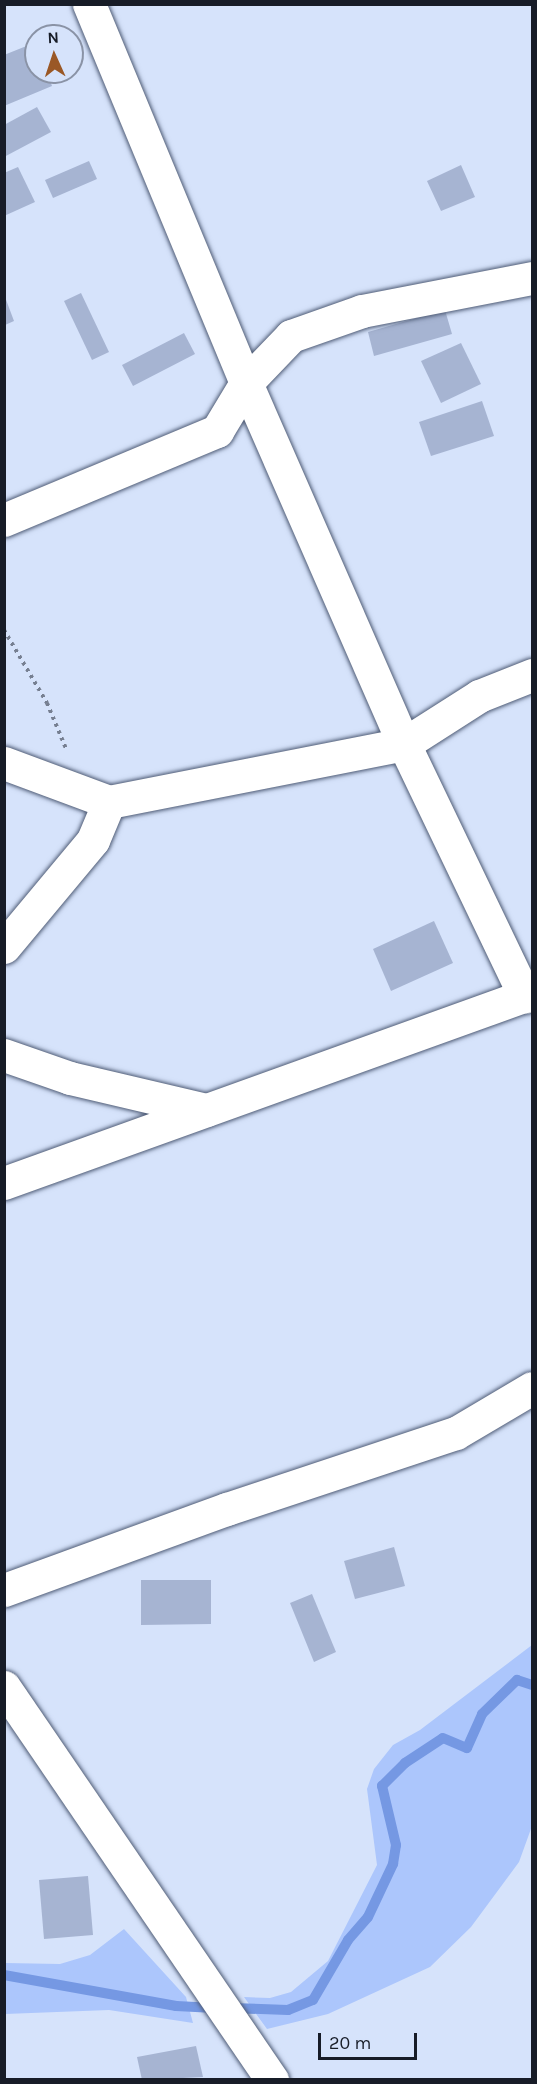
<!DOCTYPE html>
<html>
<head>
<meta charset="utf-8">
<style>
  body { margin:0 }
  #map { position:relative; width:537px; height:2084px; overflow:hidden; background:#d6e3fb; font-family:Karla,sans-serif }
  div>[style] { position:absolute }
  .green>* { inset:0; background:#acc6fc }
  .stream>* { height:10px; margin:-5px; padding:0 5px; transform-origin:5px; border-radius:5px; background:#7598e3 }
  .building>* { inset:0; background:#a6b4d2 }
  .path>* { height:4px; margin-top:-2px; transform-origin:0; background:repeating-linear-gradient(90deg,#767f91 0 3px,transparent 0 7.5px) }
  .roads { filter:drop-shadow(0 0 2px #4f5c76) drop-shadow(0 0 2px #4f5c76) }
  .minor>* { height:33px; margin:-16.5px; padding:0 16.5px; transform-origin:16.5px; border-radius:16.5px; background:#fff }
  span { translate:-50% -50%; white-space:nowrap; text-align:center; line-height:1.15; -webkit-text-stroke:5px #d6e3fb; paint-order:stroke }
  .frame { position:absolute; inset:0; border:6px solid #171c27; pointer-events:none }
  .north { position:absolute; left:24px; top:24px; width:60px; height:60px; box-sizing:border-box; background:#d6e3fb; border:2px solid #8a93a6; border-radius:50%; rotate:357deg; font-size:16px; font-weight:700; line-height:24px; text-align:center; color:#171c27 }
  .north::after { content:''; display:block; margin:auto; width:21px; height:27px; background:#9a5826; clip-path:polygon(50% 0,100% 100%,50% 72%,0 100%) }
  .scale { position:absolute; left:318px; top:2033px; width:99px; height:27px; box-sizing:border-box; border:3px solid #171c27; border-top:0; padding-left:8px; font-size:18px; line-height:21px; white-space:nowrap; color:#171c27; -webkit-text-stroke:4px #d6e3fb; paint-order:stroke }
</style>
</head>
<body>
<div id="map">
  <div class="green">
    <div style="clip-path:polygon(532px 1645px,532px 1826px,519px 1862px,471px 1927px,430px 1967px,328px 2014px,267px 2029px,244px 1997px,270px 1998px,291px 1992px,328px 1961px,377px 1865px,367px 1789px,374px 1769px,393px 1745px,420px 1730px)"></div>
    <div style="clip-path:polygon(124px 1929px,186px 1997px,193px 2023px,109px 2010px,5px 2014px,5px 1963px,60px 1964px,90px 1955px)"></div>
  </div>
  <div class="stream">
    <div style="left:4px;top:1975px;width:175px;rotate:10.2deg"></div>
    <div style="left:176px;top:2006px;width:39px;rotate:3deg"></div>
    <div style="left:231px;top:2008px;width:57px;rotate:2deg"></div>
    <div style="left:288px;top:2010px;width:27px;rotate:-22deg"></div>
    <div style="left:313px;top:2000px;width:69px;rotate:-59.7deg"></div>
    <div style="left:348px;top:1940px;width:30px;rotate:-49deg"></div>
    <div style="left:368px;top:1917px;width:59px;rotate:-64.7deg"></div>
    <div style="left:393px;top:1864px;width:19px;rotate:-81deg"></div>
    <div style="left:396px;top:1845px;width:61px;rotate:-103.3deg"></div>
    <div style="left:382px;top:1786px;width:33px;rotate:-45deg"></div>
    <div style="left:405px;top:1763px;width:45px;rotate:-33.3deg"></div>
    <div style="left:443px;top:1738px;width:26px;rotate:23deg"></div>
    <div style="left:467px;top:1748px;width:37px;rotate:-66deg"></div>
    <div style="left:482px;top:1714px;width:49px;rotate:-44.2deg"></div>
    <div style="left:517px;top:1680px;width:16px;rotate:18deg"></div>
  </div>
  <div class="building">
    <div style="clip-path:polygon(34px 43px,36px 72px,47px 72px,52px 86px,4px 106px,4px 55px)"></div>
    <div style="clip-path:polygon(37px 107px,51px 132px,4px 157px,4px 125px)"></div>
    <div style="clip-path:polygon(89px 161px,97px 179px,53px 198px,45px 180px)"></div>
    <div style="clip-path:polygon(461px 165px,475px 197px,441px 211px,427px 181px)"></div>
    <div style="clip-path:polygon(18px 167px,35px 202px,4px 216px,4px 173px)"></div>
    <div style="clip-path:polygon(81px 293px,109px 352px,92px 360px,64px 301px)"></div>
    <div style="clip-path:polygon(5px 297px,14px 321px,5px 325px)"></div>
    <div style="clip-path:polygon(445px 310px,452px 334px,374px 356px,368px 332px)"></div>
    <div style="clip-path:polygon(184px 333px,195px 354px,133px 386px,122px 365px)"></div>
    <div style="clip-path:polygon(461px 343px,481px 384px,441px 403px,421px 361px)"></div>
    <div style="clip-path:polygon(482px 401px,494px 436px,431px 456px,419px 422px)"></div>
    <div style="clip-path:polygon(434px 921px,453px 963px,391px 991px,373px 949px)"></div>
    <div style="clip-path:polygon(394px 1547px,405px 1586px,355px 1599px,344px 1561px)"></div>
    <div style="clip-path:polygon(141px 1580px,211px 1580px,211px 1624px,141px 1625px)"></div>
    <div style="clip-path:polygon(312px 1594px,336px 1652px,314px 1662px,290px 1603px)"></div>
    <div style="clip-path:polygon(88px 1876px,93px 1935px,44px 1939px,39px 1880px)"></div>
    <div style="clip-path:polygon(196px 2046px,203px 2077px,142px 2080px,137px 2057px)"></div>
  </div>
  <div class="path">
    <div style="left:4px;top:630px;width:85px;rotate:59.5deg"></div>
    <div style="left:47px;top:703px;width:52px;rotate:67.4deg"></div>
  </div>
  <div class="roads">
    <div class="minor">
      <div style="left:89px;top:4px;width:410px;rotate:67.5deg"></div>
      <div style="left:246px;top:383px;width:394px;rotate:66.4deg"></div>
      <div style="left:404px;top:744px;width:280px;rotate:64.4deg"></div>
      <div style="left:4px;top:520px;width:231px;rotate:-22.7deg"></div>
      <div style="left:217px;top:431px;width:56px;rotate:-58.9deg"></div>
      <div style="left:246px;top:383px;width:65px;rotate:-46.2deg"></div>
      <div style="left:291px;top:336px;width:75px;rotate:-19.4deg"></div>
      <div style="left:362px;top:311px;width:173px;rotate:-11deg"></div>
      <div style="left:4px;top:763px;width:112px;rotate:20.4deg"></div>
      <div style="left:109px;top:802px;width:301px;rotate:-11.1deg"></div>
      <div style="left:404px;top:744px;width:89px;rotate:-32.6deg"></div>
      <div style="left:479px;top:696px;width:57px;rotate:-21.6deg"></div>
      <div style="left:4px;top:947px;width:139px;rotate:-50.2deg"></div>
      <div style="left:93px;top:840px;width:41px;rotate:-67.2deg"></div>
      <div style="left:4px;top:1055px;width:70px;rotate:19.2deg"></div>
      <div style="left:70px;top:1078px;width:140px;rotate:13.2deg"></div>
      <div style="left:4px;top:1183px;width:561px;rotate:-19.79deg"></div>
      <div style="left:4px;top:1590px;width:237px;rotate:-20deg"></div>
      <div style="left:227px;top:1509px;width:241px;rotate:-18.4deg"></div>
      <div style="left:456px;top:1433px;width:88px;rotate:-30.6deg"></div>
      <div style="left:4px;top:1687px;width:476px;rotate:55.7deg"></div>
    </div>
  </div>
  <div class="frame"></div>
  <div class="north">N</div>
  <div class="scale">20 m</div>
</div>
</body>
</html>
